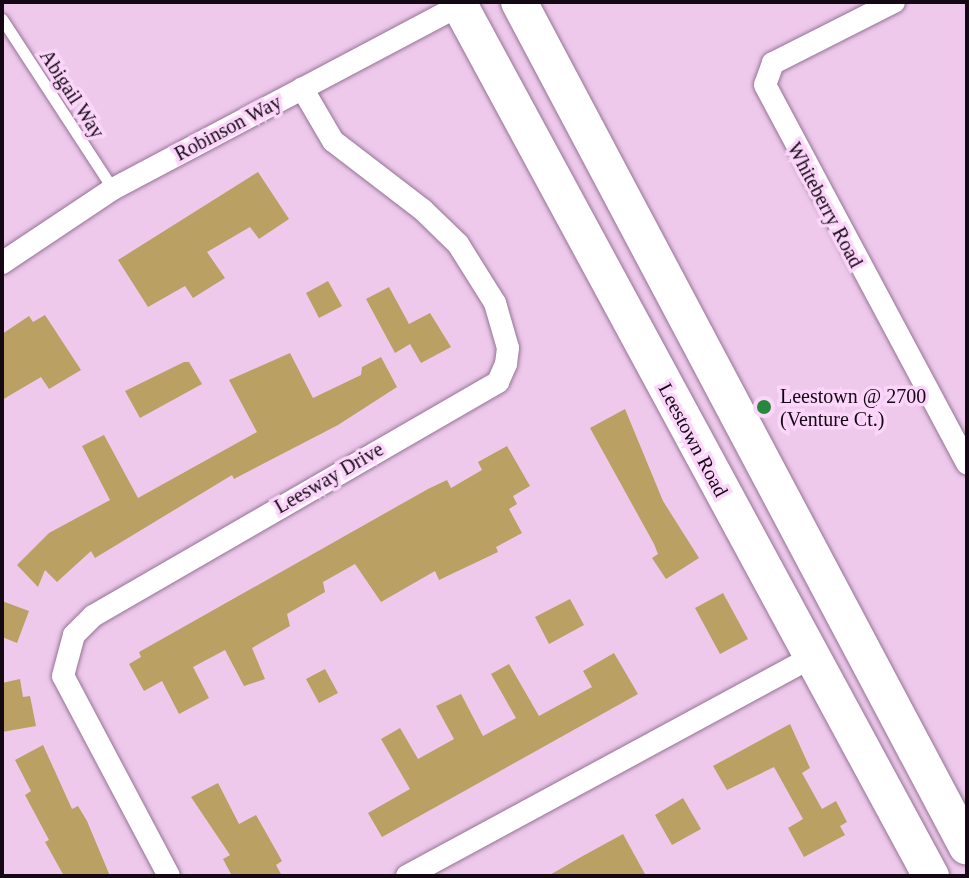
<!DOCTYPE html>
<html>
<head>
<meta charset="utf-8">
<style>
  body { margin:0 }
  #map { position:relative; width:969px; height:878px; overflow:hidden; background:#eec9ec; font-family:Georgia,serif }
  div>[style] { position:absolute }
  .building>* { inset:0; background:#baa063 }
  .roads { filter:drop-shadow(0 0 2px #957494) drop-shadow(0 0 2px #957494) }
  .service>* { height:11px; margin:-5.5px; padding:0 5.5px; transform-origin:5.5px; border-radius:5.5px; background:#fff }
  .minor>* { height:22px; margin:-11px; padding:0 11px; transform-origin:11px; border-radius:11px; background:#fff }
  .primary>* { height:36px; margin:-18px; padding:0 18px; transform-origin:18px; border-radius:18px; background:#fff }
  .dots>* { width:22px; height:22px; translate:-50% -50%; box-sizing:border-box; border:4px solid #fbd6fa; border-radius:50% }
  span { translate:-50% -50%; white-space:nowrap; text-align:center; line-height:1.15; -webkit-text-stroke:7px #fbd6fa; paint-order:stroke }
  .street-label { font-size:20px; color:#140814 }
  .poi-label { font-size:20px; color:#140814 }
  .left { translate:0 -50%; text-align:left }
  .frame { position:absolute; inset:0; border:4px solid #140814; pointer-events:none }
</style>
</head>
<body>
<div id="map">
  <div class="building">
    <div style="clip-path:polygon(258px 172px,289px 219px,259px 239px,250px 227px,207px 252px,225px 278px,193px 298px,185px 286px,148px 307px,118px 260px)"></div>
    <div style="clip-path:polygon(328px 281px,342px 306px,319px 318px,306px 293px)"></div>
    <div style="clip-path:polygon(389px 287px,409px 324px,430px 313px,451px 347px,421px 363px,410px 344px,395px 353px,366px 299px)"></div>
    <div style="clip-path:polygon(45px 315px,81px 370px,49px 389px,41px 377px,2px 400px,2px 334px,29px 316px,33px 322px)"></div>
    <div style="clip-path:polygon(290px 353px,313px 398px,361px 375px,362px 367px,381px 357px,397px 387px,338px 425px,234px 479px,232px 475px,95px 558px,91px 551px,57px 582px,45px 570px,38px 587px,17px 565px,49px 533px,110px 500px,82px 446px,104px 435px,138px 498px,257px 432px,229px 380px)"></div>
    <div style="clip-path:polygon(184px 362px,189px 362px,202px 384px,140px 418px,125px 391px)"></div>
    <div style="clip-path:polygon(625px 409px,663px 501px,699px 558px,666px 579px,652px 558px,658px 554px,654px 544px,590px 428px)"></div>
    <div style="clip-path:polygon(507px 446px,530px 486px,513px 496px,517px 504px,509px 509px,522px 533px,496px 547px,498px 552px,439px 580px,435px 571px,381px 602px,355px 564px,323px 582px,325px 592px,287px 614px,290px 626px,252px 648px,265px 679px,244px 686px,225px 650px,193px 667px,209px 698px,179px 714px,162px 681px,144px 691px,129px 664px,141px 657px,139px 652px,428px 489px,447px 480px,451px 488px,482px 470px,478px 462px)"></div>
    <div style="clip-path:polygon(723px 593px,748px 639px,720px 654px,695px 608px)"></div>
    <div style="clip-path:polygon(570px 599px,584px 625px,549px 644px,535px 617px)"></div>
    <div style="clip-path:polygon(2px 601px,29px 611px,17px 643px,2px 637px)"></div>
    <div style="clip-path:polygon(614px 653px,638px 694px,382px 837px,368px 813px,410px 789px,381px 739px,400px 728px,418px 759px,454px 739px,436px 706px,461px 694px,483px 736px,516px 718px,491px 674px,509px 664px,539px 716px,592px 687px,583px 671px)"></div>
    <div style="clip-path:polygon(325px 669px,338px 693px,319px 703px,306px 679px)"></div>
    <div style="clip-path:polygon(20px 679px,23px 697px,30px 696px,36px 726px,2px 732px,2px 683px)"></div>
    <div style="clip-path:polygon(790px 724px,810px 768px,802px 773px,822px 809px,836px 801px,847px 822px,840px 826px,845px 835px,804px 857px,788px 828px,803px 819px,774px 767px,727px 790px,713px 766px)"></div>
    <div style="clip-path:polygon(43px 745px,72px 809px,78px 806px,87px 821px,110px 876px,64px 876px,45px 842px,49px 840px,25px 795px,31px 791px,15px 760px)"></div>
    <div style="clip-path:polygon(218px 783px,239px 824px,256px 815px,282px 861px,276px 865px,282px 876px,232px 876px,223px 859px,230px 855px,191px 797px)"></div>
    <div style="clip-path:polygon(683px 798px,701px 829px,672px 845px,655px 815px)"></div>
    <div style="clip-path:polygon(623px 834px,646px 876px,548px 876px,581px 857px)"></div>
  </div>
  <div class="roads">
    <div class="service">
      <div style="left:2px;top:19px;width:203px;rotate:56.9deg"></div>
    </div>
    <div class="minor">
      <div style="left:894px;top:2px;width:136px;rotate:153.2deg"></div>
      <div style="left:773px;top:63px;width:23px;rotate:110deg"></div>
      <div style="left:765px;top:85px;width:429px;rotate:61.9deg"></div>
      <div style="left:2px;top:263px;width:133px;rotate:-33.7deg"></div>
      <div style="left:113px;top:189px;width:399px;rotate:-27.9deg"></div>
      <div style="left:169px;top:876px;width:226px;rotate:-117.9deg"></div>
      <div style="left:63px;top:676px;width:42px;rotate:-75deg"></div>
      <div style="left:74px;top:635px;width:27px;rotate:-45deg"></div>
      <div style="left:93px;top:616px;width:468px;rotate:-30deg"></div>
      <div style="left:498px;top:382px;width:20px;rotate:-66deg"></div>
      <div style="left:506px;top:364px;width:16px;rotate:-83deg"></div>
      <div style="left:508px;top:348px;width:47px;rotate:-106.1deg"></div>
      <div style="left:495px;top:303px;width:70px;rotate:-122.1deg"></div>
      <div style="left:458px;top:244px;width:49px;rotate:-135.8deg"></div>
      <div style="left:423px;top:210px;width:113px;rotate:-142.5deg"></div>
      <div style="left:333px;top:141px;width:61px;rotate:-120.3deg"></div>
      <div style="left:407px;top:876px;width:459px;rotate:-28.4deg"></div>
    </div>
    <div class="primary">
      <div style="left:458px;top:2px;width:994px;rotate:61.58deg"></div>
      <div style="left:519px;top:2px;width:956px;rotate:62.07deg"></div>
    </div>
  </div>
  <div class="dots">
    <div style="left:764px;top:407px;background:#25883c"></div>
  </div>
  <div class="street-label">
    <span style="left:72px;top:94px;rotate:57deg">Abigail Way</span>
    <span style="left:228px;top:128px;rotate:-28deg">Robinson Way</span>
    <span style="left:825px;top:205px;rotate:62deg">Whiteberry Road</span>
    <span style="left:693px;top:440px;rotate:62deg">Leestown Road</span>
    <span style="left:329px;top:478px;rotate:-30deg">Leesway Drive</span>
  </div>
  <div class="poi-label">
    <span class="left" style="left:780px;top:408px">Leestown @ 2700<br>(Venture Ct.)</span>
  </div>
  <div class="frame"></div>
</div>
</body>
</html>
